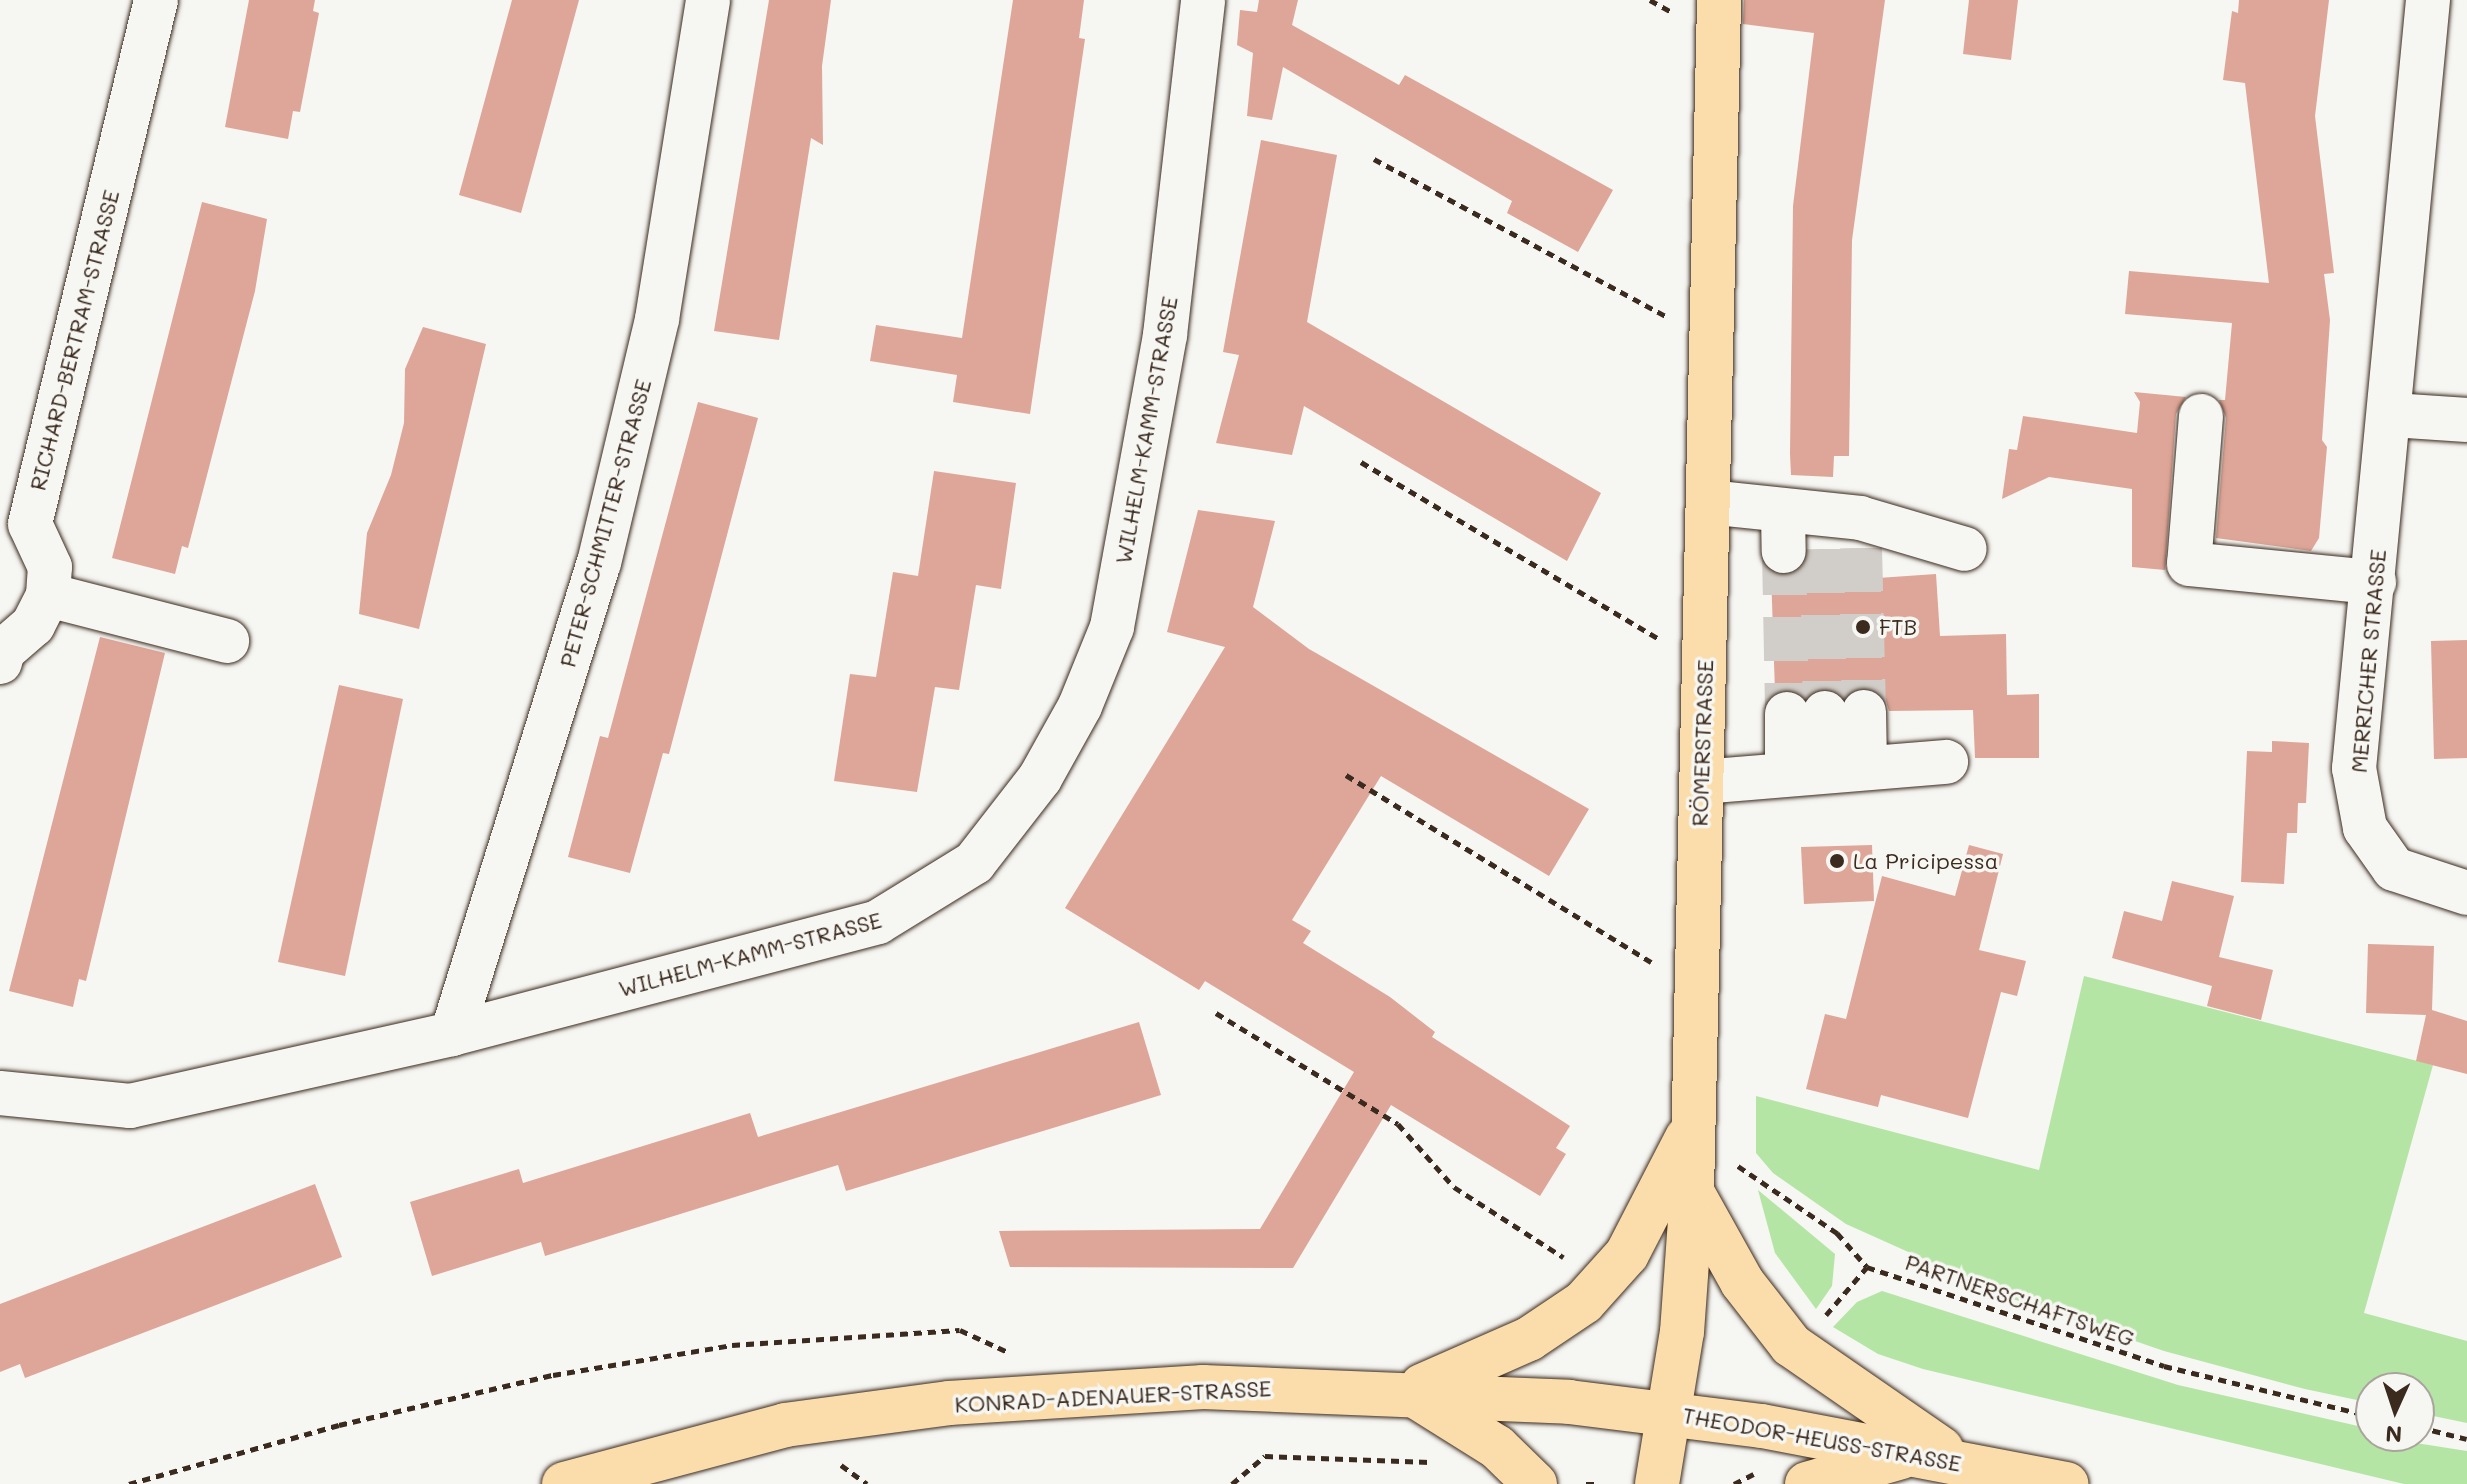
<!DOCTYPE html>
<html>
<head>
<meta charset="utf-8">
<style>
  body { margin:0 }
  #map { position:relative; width:2467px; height:1484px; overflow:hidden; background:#f6f6f2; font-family:Mali,sans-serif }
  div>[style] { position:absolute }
  .green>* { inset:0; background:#b4e5a5 }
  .building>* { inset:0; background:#dea698 }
  .minor-tunnel>* { height:44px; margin-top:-22px; transform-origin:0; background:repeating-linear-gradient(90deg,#d1cdc8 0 44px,transparent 0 66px) }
  .path>* { height:5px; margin-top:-2.5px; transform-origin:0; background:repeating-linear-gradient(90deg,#3b2a1e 0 8px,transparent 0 14px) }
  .roads { filter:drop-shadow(0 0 2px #3b2a1e) drop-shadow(0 0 2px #3b2a1e) }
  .minor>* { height:44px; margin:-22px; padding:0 22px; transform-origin:22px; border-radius:22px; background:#f6f6f2 }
  .major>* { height:44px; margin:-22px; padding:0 22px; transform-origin:22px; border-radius:22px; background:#fbddab }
  .dots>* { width:22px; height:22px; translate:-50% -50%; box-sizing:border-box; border:4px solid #f6f6f2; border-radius:50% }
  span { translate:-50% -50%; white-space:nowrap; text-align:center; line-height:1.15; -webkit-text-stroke:7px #f6f6f2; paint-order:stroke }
  .street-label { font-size:22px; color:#3b2a1e }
  .poi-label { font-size:22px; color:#3b2a1e }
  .left { translate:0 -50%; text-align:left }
  .north { position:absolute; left:2355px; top:1372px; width:80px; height:80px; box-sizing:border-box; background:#f6f6f2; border:2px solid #aba49d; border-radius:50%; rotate:183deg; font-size:22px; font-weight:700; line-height:32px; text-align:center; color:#3b2a1e }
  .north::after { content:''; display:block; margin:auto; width:28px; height:36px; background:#3b2a1e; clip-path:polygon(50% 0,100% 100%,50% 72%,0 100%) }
</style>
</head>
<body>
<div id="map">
  <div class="green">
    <div style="clip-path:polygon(2084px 976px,2433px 1065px,2364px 1313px,2467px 1341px,2467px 1423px,2419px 1413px,2419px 1388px,2371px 1388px,2371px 1403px,2305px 1389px,2164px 1351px,2013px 1299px,1846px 1224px,1773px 1173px,1756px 1153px,1756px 1096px,2039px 1170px)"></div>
    <div style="clip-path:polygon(1758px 1190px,1835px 1254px,1832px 1286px,1816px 1309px,1775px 1253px)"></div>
    <div style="clip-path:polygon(1882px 1291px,2178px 1385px,2371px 1429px,2371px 1436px,2467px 1451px,2467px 1484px,2404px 1484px,1923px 1369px,1878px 1354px,1833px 1327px,1857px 1302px)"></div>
  </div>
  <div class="building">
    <div style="clip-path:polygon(249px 0,315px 0,313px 11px,319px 13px,300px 112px,293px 111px,288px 139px,225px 127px)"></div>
    <div style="clip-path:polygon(512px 0,579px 0,521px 213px,459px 195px)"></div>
    <div style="clip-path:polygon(769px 0,831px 0,822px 66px,823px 145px,811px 138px,779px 340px,714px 331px)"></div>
    <div style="clip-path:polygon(1013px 0,1084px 0,1079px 38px,1085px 39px,1030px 414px,953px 402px,957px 375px,870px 361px,876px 325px,962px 338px)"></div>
    <div style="clip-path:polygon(1259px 0,1298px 0,1292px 25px,1399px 85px,1405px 75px,1613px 190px,1578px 252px,1507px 213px,1512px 201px,1283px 67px,1272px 120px,1247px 116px,1253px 53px,1237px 45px,1240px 10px,1257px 12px)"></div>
    <div style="clip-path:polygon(1744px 0,1885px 0,1852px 240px,1849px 456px,1834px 456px,1833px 477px,1791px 475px,1790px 454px,1793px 206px,1814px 33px,1743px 24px)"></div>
    <div style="clip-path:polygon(1969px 0,2018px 0,2011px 60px,1963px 54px)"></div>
    <div style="clip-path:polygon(2239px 0,2329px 0,2315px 116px,2334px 273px,2324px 274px,2330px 320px,2322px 440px,2327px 447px,2319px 538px,2311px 551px,2216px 538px,2226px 418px,2219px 400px,2225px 400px,2232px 323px,2125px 314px,2129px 271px,2269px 283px,2245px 83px,2223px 80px,2232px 11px,2238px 13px)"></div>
    <div style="clip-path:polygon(1261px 140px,1337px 155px,1307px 322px,1601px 493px,1567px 561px,1304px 406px,1292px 455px,1216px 443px,1239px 355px,1223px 352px)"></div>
    <div style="clip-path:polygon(202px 202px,267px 219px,255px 291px,188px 548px,182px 546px,175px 574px,112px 558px)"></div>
    <div style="clip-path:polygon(423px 327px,486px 344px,419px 629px,359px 614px,367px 533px,391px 475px,404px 423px,405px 369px)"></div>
    <div style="clip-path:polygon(2134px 392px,2186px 397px,2176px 414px,2165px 570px,2132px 567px,2132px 489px,2049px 477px,2002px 499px,2009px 449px,2017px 450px,2023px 416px,2137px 433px,2140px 402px)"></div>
    <div style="clip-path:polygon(698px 402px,758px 418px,669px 754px,663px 753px,630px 873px,568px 857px,600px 736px,608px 738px)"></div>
    <div style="clip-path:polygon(934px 471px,1016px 483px,1001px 589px,976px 585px,959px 690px,935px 687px,917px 792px,834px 781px,850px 674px,876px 677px,893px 572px,918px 576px)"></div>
    <div style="clip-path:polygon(1198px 510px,1275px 521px,1253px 607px,1309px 649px,1589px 809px,1549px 876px,1381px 776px,1292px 920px,1311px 931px,1303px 943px,1390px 997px,1435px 1032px,1432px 1037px,1570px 1126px,1556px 1148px,1566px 1154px,1540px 1196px,1391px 1105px,1293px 1268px,1010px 1267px,999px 1231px,1260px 1229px,1354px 1072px,1205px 981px,1199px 990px,1065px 908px,1225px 647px,1167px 632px)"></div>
    <div style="clip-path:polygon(1874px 548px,1878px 578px,1936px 574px,1940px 636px,2006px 634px,2007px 695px,2039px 694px,2039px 758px,1975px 758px,1973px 710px,1889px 711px,1885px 698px,1864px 687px,1844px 698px,1825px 688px,1806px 698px,1788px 689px,1775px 692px,1771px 572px,1798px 572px,1809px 550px)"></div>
    <div style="clip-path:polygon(100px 637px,165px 653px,86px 981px,79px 979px,73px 1007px,9px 991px)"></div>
    <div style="clip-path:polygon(2467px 640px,2467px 758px,2434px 759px,2431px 641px)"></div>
    <div style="clip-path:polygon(339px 685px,403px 699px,345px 976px,278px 962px)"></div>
    <div style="clip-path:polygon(2272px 741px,2309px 743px,2306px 803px,2298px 803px,2297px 833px,2287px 833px,2284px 884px,2241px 882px,2247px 751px,2272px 752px)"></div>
    <div style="clip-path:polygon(1872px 845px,1874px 901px,1804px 904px,1801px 847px)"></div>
    <div style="clip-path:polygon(1969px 845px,2003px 854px,1979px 950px,2026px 961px,2017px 996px,2001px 992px,1968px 1118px,1881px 1095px,1878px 1107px,1806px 1089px,1825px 1014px,1846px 1019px,1882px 876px,1955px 896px)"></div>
    <div style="clip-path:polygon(2172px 881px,2234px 896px,2219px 957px,2273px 970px,2261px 1020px,2207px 1006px,2212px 986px,2112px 958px,2124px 911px,2162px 921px)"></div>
    <div style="clip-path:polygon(2368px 944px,2434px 946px,2432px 1010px,2467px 1021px,2467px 1074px,2416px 1061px,2426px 1015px,2366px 1013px)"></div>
    <div style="clip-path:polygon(1139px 1022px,1161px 1095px,846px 1191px,838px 1165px,545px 1256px,541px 1242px,432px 1276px,410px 1202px,519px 1169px,523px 1183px,750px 1113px,758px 1137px)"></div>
    <div style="clip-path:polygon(315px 1184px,342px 1257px,25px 1378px,20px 1364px,0 1372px,0 1304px)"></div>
  </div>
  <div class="minor-tunnel">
    <div style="left:1860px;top:548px;width:164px;rotate:88.6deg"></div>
    <div style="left:1822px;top:549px;width:164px;rotate:89deg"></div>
    <div style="left:1784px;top:551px;width:163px;rotate:88.9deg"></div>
  </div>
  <div class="path">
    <div style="left:1650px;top:0;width:25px;rotate:29deg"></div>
    <div style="left:1374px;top:159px;width:332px;rotate:28.3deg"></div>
    <div style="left:1361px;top:462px;width:347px;rotate:30.7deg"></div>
    <div style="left:1346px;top:775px;width:358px;rotate:31.5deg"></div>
    <div style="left:1216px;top:1013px;width:213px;rotate:31.4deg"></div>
    <div style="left:1398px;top:1124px;width:84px;rotate:48.4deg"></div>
    <div style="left:1454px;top:1187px;width:130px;rotate:32.7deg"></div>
    <div style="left:1738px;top:1166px;width:120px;rotate:34.1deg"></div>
    <div style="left:1837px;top:1233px;width:45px;rotate:48.6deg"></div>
    <div style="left:1867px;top:1267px;width:313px;rotate:18.4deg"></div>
    <div style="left:2164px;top:1366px;width:213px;rotate:13.6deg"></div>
    <div style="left:1826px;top:1315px;width:63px;rotate:-49.5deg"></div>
    <div style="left:2419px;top:1427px;width:49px;rotate:14deg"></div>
    <div style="left:841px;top:1465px;width:32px;rotate:36deg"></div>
    <div style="left:129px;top:1484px;width:218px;rotate:-15.7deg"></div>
    <div style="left:339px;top:1425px;width:220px;rotate:-13.2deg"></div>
    <div style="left:553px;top:1375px;width:181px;rotate:-9.5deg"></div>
    <div style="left:732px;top:1345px;width:228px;rotate:-3.8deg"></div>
    <div style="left:960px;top:1330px;width:55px;rotate:24.7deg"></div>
    <div style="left:1232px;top:1484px;width:43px;rotate:-40.3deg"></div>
    <div style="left:1265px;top:1456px;width:165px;rotate:2.1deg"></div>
    <div style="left:1586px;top:1484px;width:12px"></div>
    <div style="left:1734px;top:1484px;width:22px;rotate:-27deg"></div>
  </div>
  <div class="roads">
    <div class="minor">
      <div style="left:2428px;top:0;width:772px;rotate:95.5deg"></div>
      <div style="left:2354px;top:768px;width:61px;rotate:79.6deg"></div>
      <div style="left:2365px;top:828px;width:50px;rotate:54.7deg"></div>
      <div style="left:2394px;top:869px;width:77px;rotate:18.2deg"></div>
      <div style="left:2392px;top:415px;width:75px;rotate:3.8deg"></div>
      <div style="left:2201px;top:416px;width:148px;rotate:94.6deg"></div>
      <div style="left:2189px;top:564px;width:186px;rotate:5.6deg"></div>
      <div style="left:1708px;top:502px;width:153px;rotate:6deg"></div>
      <div style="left:1860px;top:518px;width:109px;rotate:16.4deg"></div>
      <div style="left:1783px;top:512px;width:39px;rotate:89deg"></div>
      <div style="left:48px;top:595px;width:185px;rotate:14.4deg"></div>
      <div style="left:0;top:662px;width:11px;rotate:-75deg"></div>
      <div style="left:3px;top:651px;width:40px;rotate:-41deg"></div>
      <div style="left:33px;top:625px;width:34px;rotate:-63deg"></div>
      <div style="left:48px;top:595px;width:28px;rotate:-86deg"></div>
      <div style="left:50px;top:567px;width:47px;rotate:-114.9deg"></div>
      <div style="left:30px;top:524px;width:539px;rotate:-76.48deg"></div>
      <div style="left:1864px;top:712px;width:52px;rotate:88.9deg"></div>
      <div style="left:1825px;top:713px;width:54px;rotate:88.9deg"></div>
      <div style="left:1787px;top:773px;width:59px;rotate:-90deg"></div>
      <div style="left:1701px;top:782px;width:246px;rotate:-4.7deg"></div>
      <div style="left:452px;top:1034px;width:493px;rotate:-72.7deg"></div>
      <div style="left:599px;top:563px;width:251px;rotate:-76.6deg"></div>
      <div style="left:657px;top:319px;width:323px;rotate:-80.9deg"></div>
      <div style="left:0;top:1093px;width:131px;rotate:5.7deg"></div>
      <div style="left:130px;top:1106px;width:330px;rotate:-12.6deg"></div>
      <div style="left:452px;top:1034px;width:440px;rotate:-14.7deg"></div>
      <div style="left:878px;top:922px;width:113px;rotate:-31.6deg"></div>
      <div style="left:974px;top:863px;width:108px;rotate:-52.2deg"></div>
      <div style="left:1040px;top:778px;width:82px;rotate:-60.9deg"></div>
      <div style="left:1080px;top:706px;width:85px;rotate:-67.9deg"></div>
      <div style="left:1112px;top:627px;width:297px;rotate:-79.7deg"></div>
      <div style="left:1165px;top:335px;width:337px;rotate:-83.5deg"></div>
    </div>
    <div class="major">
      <div style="left:1692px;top:1192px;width:103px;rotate:60.9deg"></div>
      <div style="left:1742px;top:1282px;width:80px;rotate:52.1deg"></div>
      <div style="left:1791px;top:1345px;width:183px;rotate:34.7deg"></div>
      <div style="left:1422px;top:1386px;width:117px;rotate:-23.7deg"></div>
      <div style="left:1529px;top:1339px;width:66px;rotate:-33.9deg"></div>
      <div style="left:1584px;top:1302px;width:64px;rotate:-48.1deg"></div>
      <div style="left:1627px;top:1254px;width:131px;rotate:-62.7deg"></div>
      <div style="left:1414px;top:1395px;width:98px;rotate:32.1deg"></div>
      <div style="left:1497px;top:1447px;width:53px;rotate:44.2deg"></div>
      <div style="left:564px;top:1484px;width:229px;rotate:-14.9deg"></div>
      <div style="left:785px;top:1425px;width:165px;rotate:-7.6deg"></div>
      <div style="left:949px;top:1403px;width:255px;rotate:-3.6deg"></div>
      <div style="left:1203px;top:1387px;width:366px;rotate:2.3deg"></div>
      <div style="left:1569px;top:1402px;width:194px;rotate:7.1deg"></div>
      <div style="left:1762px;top:1426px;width:310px;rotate:10.8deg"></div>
      <div style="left:1657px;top:1484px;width:154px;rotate:-80.7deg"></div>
      <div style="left:1682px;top:1332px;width:140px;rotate:-85.9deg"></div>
      <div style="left:1692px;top:1192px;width:1192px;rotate:-88.7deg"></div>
      <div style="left:1807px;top:1484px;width:98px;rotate:-16deg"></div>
    </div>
  </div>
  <div class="dots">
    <div style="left:1863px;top:627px;background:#3b2a1e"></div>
    <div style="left:1837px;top:861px;background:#3b2a1e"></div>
  </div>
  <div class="street-label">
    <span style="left:74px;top:340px;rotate:-76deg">RICHARD-BERTRAM-STRASSE</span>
    <span style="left:1146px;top:430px;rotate:-80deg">WILHELM-KAMM-STRASSE</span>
    <span style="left:605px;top:523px;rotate:-75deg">PETER-SCHMITTER-STRASSE</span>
    <span style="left:2368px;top:661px;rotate:-85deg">MERRICHER STRASSE</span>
    <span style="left:1702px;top:743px;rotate:-88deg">RÖMERSTRASSE</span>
    <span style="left:750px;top:954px;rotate:-15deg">WILHELM-KAMM-STRASSE</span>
    <span style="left:2020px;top:1300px;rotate:19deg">PARTNERSCHAFTSWEG</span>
    <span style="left:1113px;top:1396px;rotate:-3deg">KONRAD-ADENAUER-STRASSE</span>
    <span style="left:1822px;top:1439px;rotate:10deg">THEODOR-HEUSS-STRASSE</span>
  </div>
  <div class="poi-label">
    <span class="left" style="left:1879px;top:627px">FTB</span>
    <span class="left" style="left:1853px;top:861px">La Pricipessa</span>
  </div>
  <div class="north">N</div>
</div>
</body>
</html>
